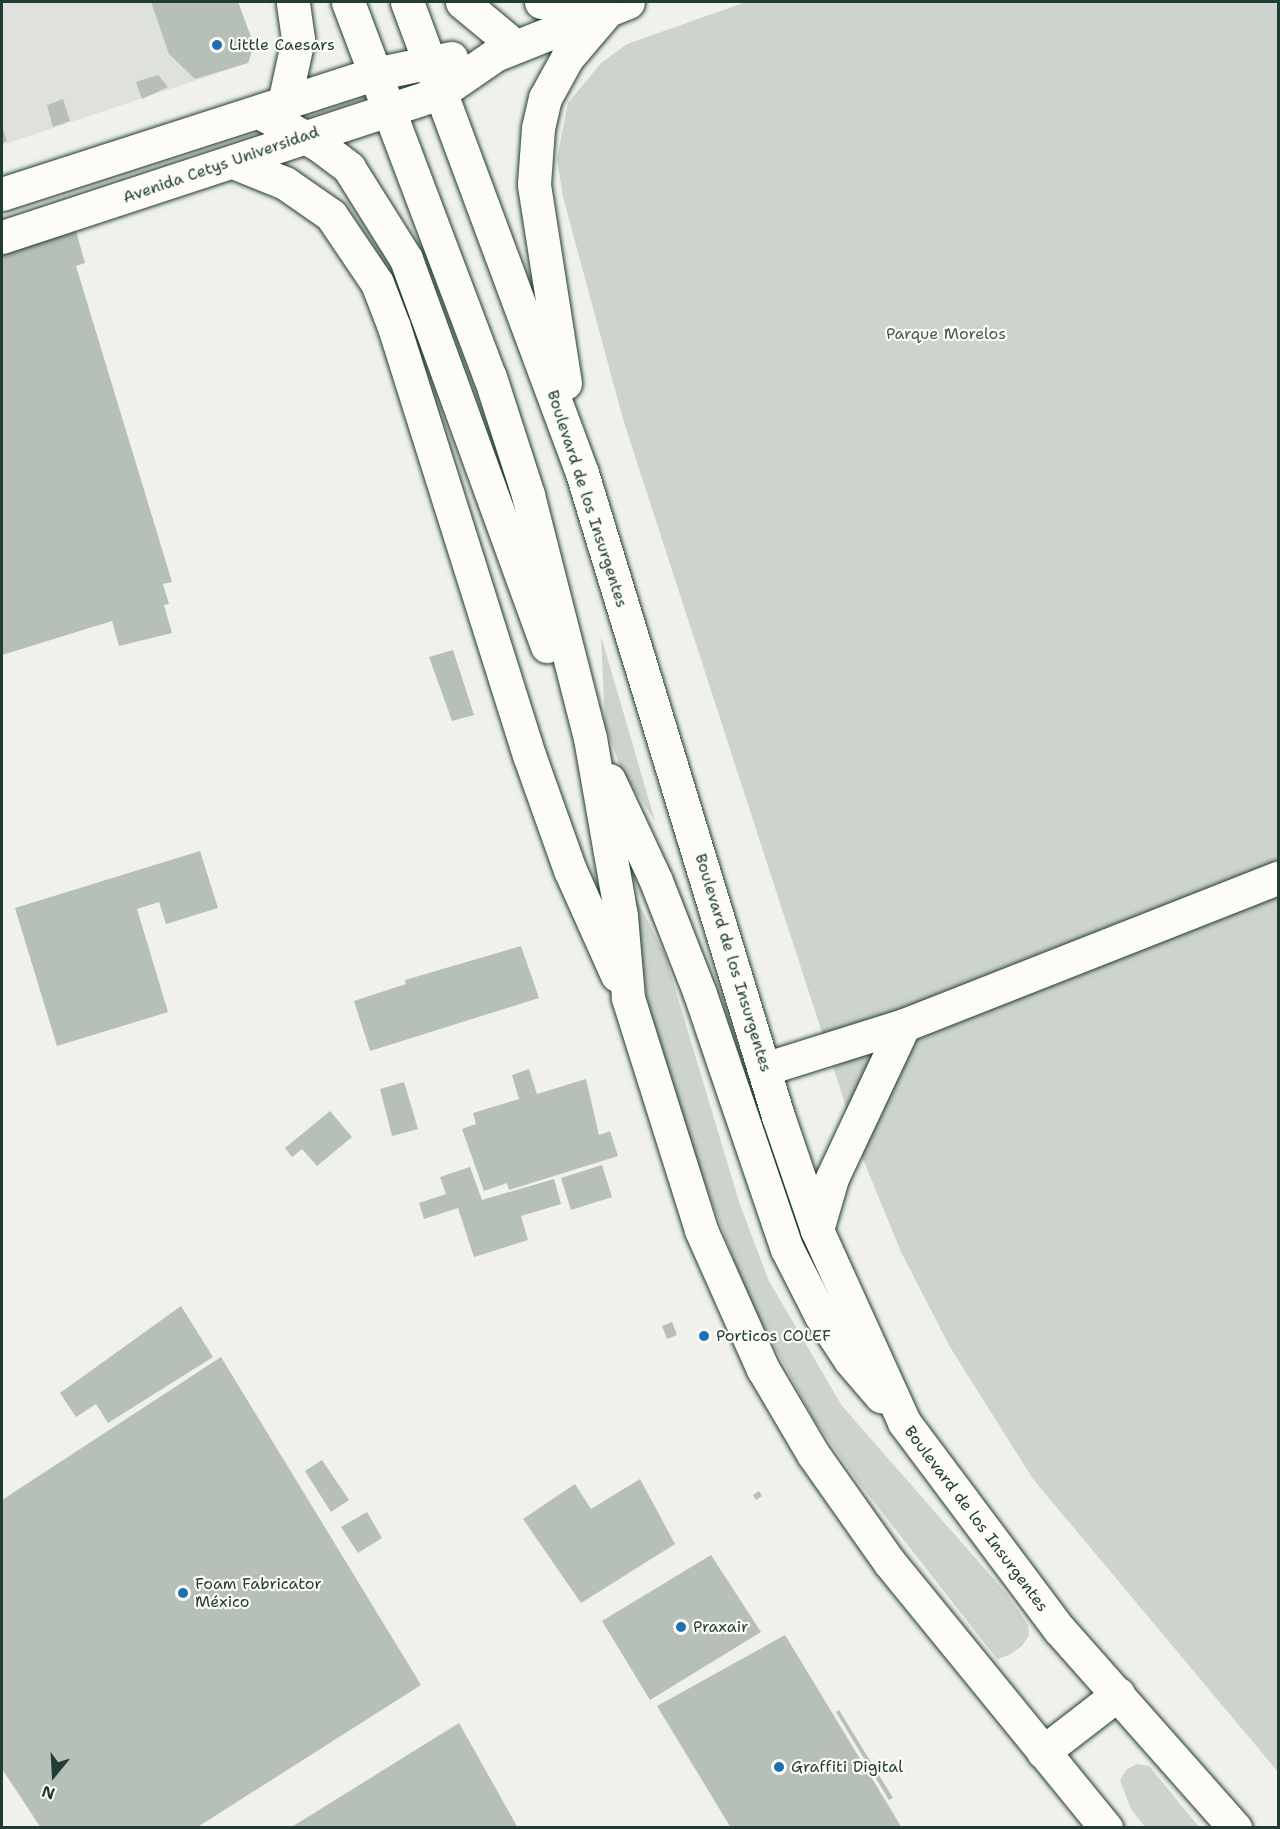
<!DOCTYPE html>
<html>
<head>
<meta charset="utf-8">
<style>
  body { margin:0 }
  #map { position:relative; width:1280px; height:1829px; overflow:hidden; background:#f0f1eb; font-family:"Shantell Sans",sans-serif }
  div>[style] { position:absolute }
  .built>* { inset:0; background:#dfe2dc }
  .green>* { inset:0; background:#cdd3cd }
  .building>* { inset:0; background:#b6bfb8 }
  .roads { filter:drop-shadow(0 0 2px #1f3d34) drop-shadow(0 0 2px #1f3d34) }
  .minor>* { height:33px; margin:-16.5px; padding:0 16.5px; transform-origin:16.5px; border-radius:16.5px; background:#fdfcf7 }
  .major>* { height:33px; margin:-16.5px; padding:0 16.5px; transform-origin:16.5px; border-radius:16.5px; background:#fdfcf7 }
  .dots>* { width:16px; height:16px; translate:-50% -50%; box-sizing:border-box; border:3px solid #fdfcf7; border-radius:50% }
  span { translate:-50% -50%; white-space:nowrap; text-align:center; line-height:1.15; -webkit-text-stroke:4.5px #fdfcf7; paint-order:stroke }
  .poi-label { font-size:16px; color:#1f3d34 }
  .left { translate:0 -50%; text-align:left }
  .street-label { font-size:16px; color:#1f3d34 }
  .park-label { font-size:16px; color:#425b53 }
  .frame { position:absolute; inset:0; border:3px solid #1f3d34; pointer-events:none }
  .north { position:absolute; left:24px; top:1745px; width:60px; height:60px; -webkit-text-stroke:4px #fdfcf7; paint-order:stroke; rotate:198deg; font-size:16px; font-weight:700; line-height:24px; text-align:center; color:#1f3d34 }
  .north::after { content:''; display:block; margin:auto; width:21px; height:27px; background:#1f3d34; clip-path:polygon(50% 0,100% 100%,50% 72%,0 100%) }
</style>
</head>
<body>
<div id="map">
  <div class="built">
    <div style="clip-path:polygon(2px 2px,238px 2px,254px 45px,248px 63px,2px 145px)"></div>
  </div>
  <div class="green">
    <div style="clip-path:polygon(746px 2px,1278px 2px,1278px 1772px,1033px 1479px,950px 1347px,901px 1252px,863px 1159px,623px 419px,563px 197px,557px 159px,568px 103px,601px 63px,627px 44px)"></div>
    <div style="clip-path:polygon(601px 636px,655px 821px,621px 769px,605px 724px)"></div>
    <div style="clip-path:polygon(632px 890px,665px 955px,740px 1205px,769px 1281px,842px 1406px,1005px 1592px,1028px 1625px,1029px 1635px,1022px 1646px,1009px 1655px,997px 1659px,856px 1479px,814px 1419px,750px 1302px,681px 1121px,651px 1025px)"></div>
    <div style="clip-path:polygon(1137px 1764px,1149px 1766px,1199px 1827px,1145px 1827px,1131px 1809px,1120px 1780px,1126px 1770px)"></div>
  </div>
  <div class="building">
    <div style="clip-path:polygon(151px 2px,238px 2px,254px 45px,248px 63px,195px 79px,169px 54px)"></div>
    <div style="clip-path:polygon(158px 75px,168px 87px,142px 99px,136px 82px)"></div>
    <div style="clip-path:polygon(63px 99px,70px 121px,53px 127px,47px 105px)"></div>
    <div style="clip-path:polygon(2px 126px,7px 141px,2px 143px)"></div>
    <div style="clip-path:polygon(76px 231px,85px 263px,76px 266px,172px 582px,163px 584px,169px 604px,164px 605px,172px 633px,119px 646px,112px 621px,2px 655px,2px 255px)"></div>
    <div style="clip-path:polygon(453px 650px,474px 715px,452px 721px,429px 657px)"></div>
    <div style="clip-path:polygon(200px 851px,218px 908px,166px 924px,159px 902px,137px 909px,168px 1012px,57px 1046px,15px 908px)"></div>
    <div style="clip-path:polygon(521px 946px,539px 998px,370px 1051px,354px 1001px,406px 984px,405px 980px)"></div>
    <div style="clip-path:polygon(529px 1069px,537px 1094px,586px 1079px,599px 1135px,610px 1131px,618px 1156px,509px 1190px,507px 1183px,484px 1191px,462px 1129px,476px 1124px,473px 1113px,519px 1099px,512px 1075px)"></div>
    <div style="clip-path:polygon(404px 1082px,418px 1129px,392px 1136px,380px 1089px)"></div>
    <div style="clip-path:polygon(330px 1111px,352px 1137px,317px 1166px,302px 1149px,292px 1157px,285px 1148px)"></div>
    <div style="clip-path:polygon(602px 1165px,612px 1197px,571px 1210px,561px 1178px)"></div>
    <div style="clip-path:polygon(470px 1167px,482px 1200px,554px 1179px,561px 1204px,521px 1216px,528px 1240px,474px 1257px,458px 1208px,424px 1219px,419px 1203px,446px 1194px,440px 1177px)"></div>
    <div style="clip-path:polygon(181px 1306px,213px 1357px,108px 1423px,96px 1404px,76px 1417px,60px 1393px)"></div>
    <div style="clip-path:polygon(672px 1322px,677px 1335px,667px 1339px,662px 1326px)"></div>
    <div style="clip-path:polygon(221px 1357px,421px 1685px,196px 1828px,41px 1828px,2px 1769px,2px 1500px)"></div>
    <div style="clip-path:polygon(322px 1460px,349px 1500px,331px 1512px,305px 1471px)"></div>
    <div style="clip-path:polygon(640px 1479px,675px 1544px,581px 1603px,523px 1519px,575px 1484px,591px 1509px)"></div>
    <div style="clip-path:polygon(759px 1491px,762px 1496px,756px 1500px,753px 1495px)"></div>
    <div style="clip-path:polygon(367px 1512px,382px 1538px,358px 1553px,341px 1527px)"></div>
    <div style="clip-path:polygon(711px 1555px,761px 1632px,650px 1700px,602px 1621px)"></div>
    <div style="clip-path:polygon(785px 1635px,902px 1828px,731px 1828px,657px 1706px)"></div>
    <div style="clip-path:polygon(839px 1710px,893px 1798px,889px 1800px,836px 1712px)"></div>
    <div style="clip-path:polygon(459px 1723px,518px 1828px,290px 1828px)"></div>
  </div>
  <div class="roads">
    <div class="minor">
      <div style="left:764px;top:1069px;width:147px;rotate:-17.4deg"></div>
      <div style="left:904px;top:1025px;width:402px;rotate:-21.5deg"></div>
      <div style="left:817px;top:1230px;width:54px;rotate:-73.9deg"></div>
      <div style="left:832px;top:1178px;width:169px;rotate:-64.8deg"></div>
    </div>
    <div class="major">
      <div style="left:348px;top:2px;width:401px;rotate:69.3deg"></div>
      <div style="left:490px;top:377px;width:124px;rotate:72.1deg"></div>
      <div style="left:528px;top:495px;width:251px;rotate:75.7deg"></div>
      <div style="left:590px;top:738px;width:181px;rotate:80.1deg"></div>
      <div style="left:621px;top:916px;width:82px;rotate:85.1deg"></div>
      <div style="left:628px;top:998px;width:243px;rotate:72.5deg"></div>
      <div style="left:701px;top:1230px;width:152px;rotate:66deg"></div>
      <div style="left:763px;top:1369px;width:99px;rotate:59.5deg"></div>
      <div style="left:813px;top:1454px;width:133px;rotate:54.8deg"></div>
      <div style="left:890px;top:1563px;width:342px;rotate:50.8deg"></div>
      <div style="left:407px;top:2px;width:502px;rotate:69.62deg"></div>
      <div style="left:582px;top:473px;width:672px;rotate:73.05deg"></div>
      <div style="left:778px;top:1116px;width:120px;rotate:71.1deg"></div>
      <div style="left:817px;top:1230px;width:211px;rotate:65.6deg"></div>
      <div style="left:904px;top:1422px;width:259px;rotate:53.2deg"></div>
      <div style="left:1059px;top:1629px;width:266px;rotate:48.5deg"></div>
      <div style="left:462px;top:2px;width:69px;rotate:39.7deg"></div>
      <div style="left:541px;top:2px;width:60px;rotate:5.7deg"></div>
      <div style="left:284px;top:103px;width:66px;rotate:-77.7deg"></div>
      <div style="left:298px;top:39px;width:37px;rotate:-98deg"></div>
      <div style="left:259px;top:112px;width:68px;rotate:28.8deg"></div>
      <div style="left:319px;top:145px;width:38px;rotate:37deg"></div>
      <div style="left:349px;top:168px;width:107px;rotate:57.9deg"></div>
      <div style="left:406px;top:259px;width:412px;rotate:70deg"></div>
      <div style="left:233px;top:162px;width:56px;rotate:22deg"></div>
      <div style="left:285px;top:183px;width:56px;rotate:34.8deg"></div>
      <div style="left:331px;top:215px;width:82px;rotate:55.9deg"></div>
      <div style="left:377px;top:283px;width:47px;rotate:68.9deg"></div>
      <div style="left:394px;top:327px;width:449px;rotate:72.5deg"></div>
      <div style="left:529px;top:755px;width:122px;rotate:70.4deg"></div>
      <div style="left:570px;top:870px;width:115px;rotate:65.9deg"></div>
      <div style="left:2px;top:194px;width:391px;rotate:-17.9deg"></div>
      <div style="left:374px;top:74px;width:79px;rotate:-11.7deg"></div>
      <div style="left:2px;top:237px;width:461px;rotate:-18.2deg"></div>
      <div style="left:440px;top:93px;width:67px;rotate:-34.6deg"></div>
      <div style="left:495px;top:55px;width:143px;rotate:-21.7deg"></div>
      <div style="left:565px;top:383px;width:201px;rotate:-98.9deg"></div>
      <div style="left:534px;top:184px;width:56px;rotate:-85.9deg"></div>
      <div style="left:538px;top:128px;width:31px;rotate:-77deg"></div>
      <div style="left:545px;top:98px;width:46px;rotate:-61.2deg"></div>
      <div style="left:567px;top:58px;width:62px;rotate:-49.6deg"></div>
      <div style="left:609px;top:780px;width:111px;rotate:65deg"></div>
      <div style="left:656px;top:881px;width:121px;rotate:68.7deg"></div>
      <div style="left:700px;top:994px;width:269px;rotate:71.2deg"></div>
      <div style="left:787px;top:1249px;width:75px;rotate:63.1deg"></div>
      <div style="left:821px;top:1316px;width:53px;rotate:56.6deg"></div>
      <div style="left:850px;top:1360px;width:48px;rotate:49.3deg"></div>
      <div style="left:1043px;top:1752px;width:95px;rotate:-37.7deg"></div>
    </div>
  </div>
  <div class="dots">
    <div style="left:217px;top:45px;background:#1f6fb2"></div>
    <div style="left:704px;top:1336px;background:#1f6fb2"></div>
    <div style="left:183px;top:1593px;background:#1f6fb2"></div>
    <div style="left:681px;top:1627px;background:#1f6fb2"></div>
    <div style="left:779px;top:1767px;background:#1f6fb2"></div>
  </div>
  <div class="poi-label">
    <span class="left" style="left:229px;top:45px">Little Caesars</span>
    <span class="left" style="left:716px;top:1336px">Porticos COLEF</span>
    <span class="left" style="left:195px;top:1593px">Foam Fabricator<br>México</span>
    <span class="left" style="left:693px;top:1627px">Praxair</span>
    <span class="left" style="left:791px;top:1767px">Graffiti Digital</span>
  </div>
  <div class="street-label">
    <span style="left:221px;top:165px;rotate:-19deg">Avenida Cetys Universidad</span>
    <span style="left:587px;top:499px;rotate:72deg">Boulevard de los Insurgentes</span>
    <span style="left:733px;top:963px;rotate:73deg">Boulevard de los Insurgentes</span>
    <span style="left:976px;top:1519px;rotate:53deg">Boulevard de los Insurgentes</span>
  </div>
  <div class="park-label">
    <span style="left:946px;top:334px">Parque Morelos</span>
  </div>
  <div class="frame"></div>
  <div class="north">N</div>
</div>
</body>
</html>
